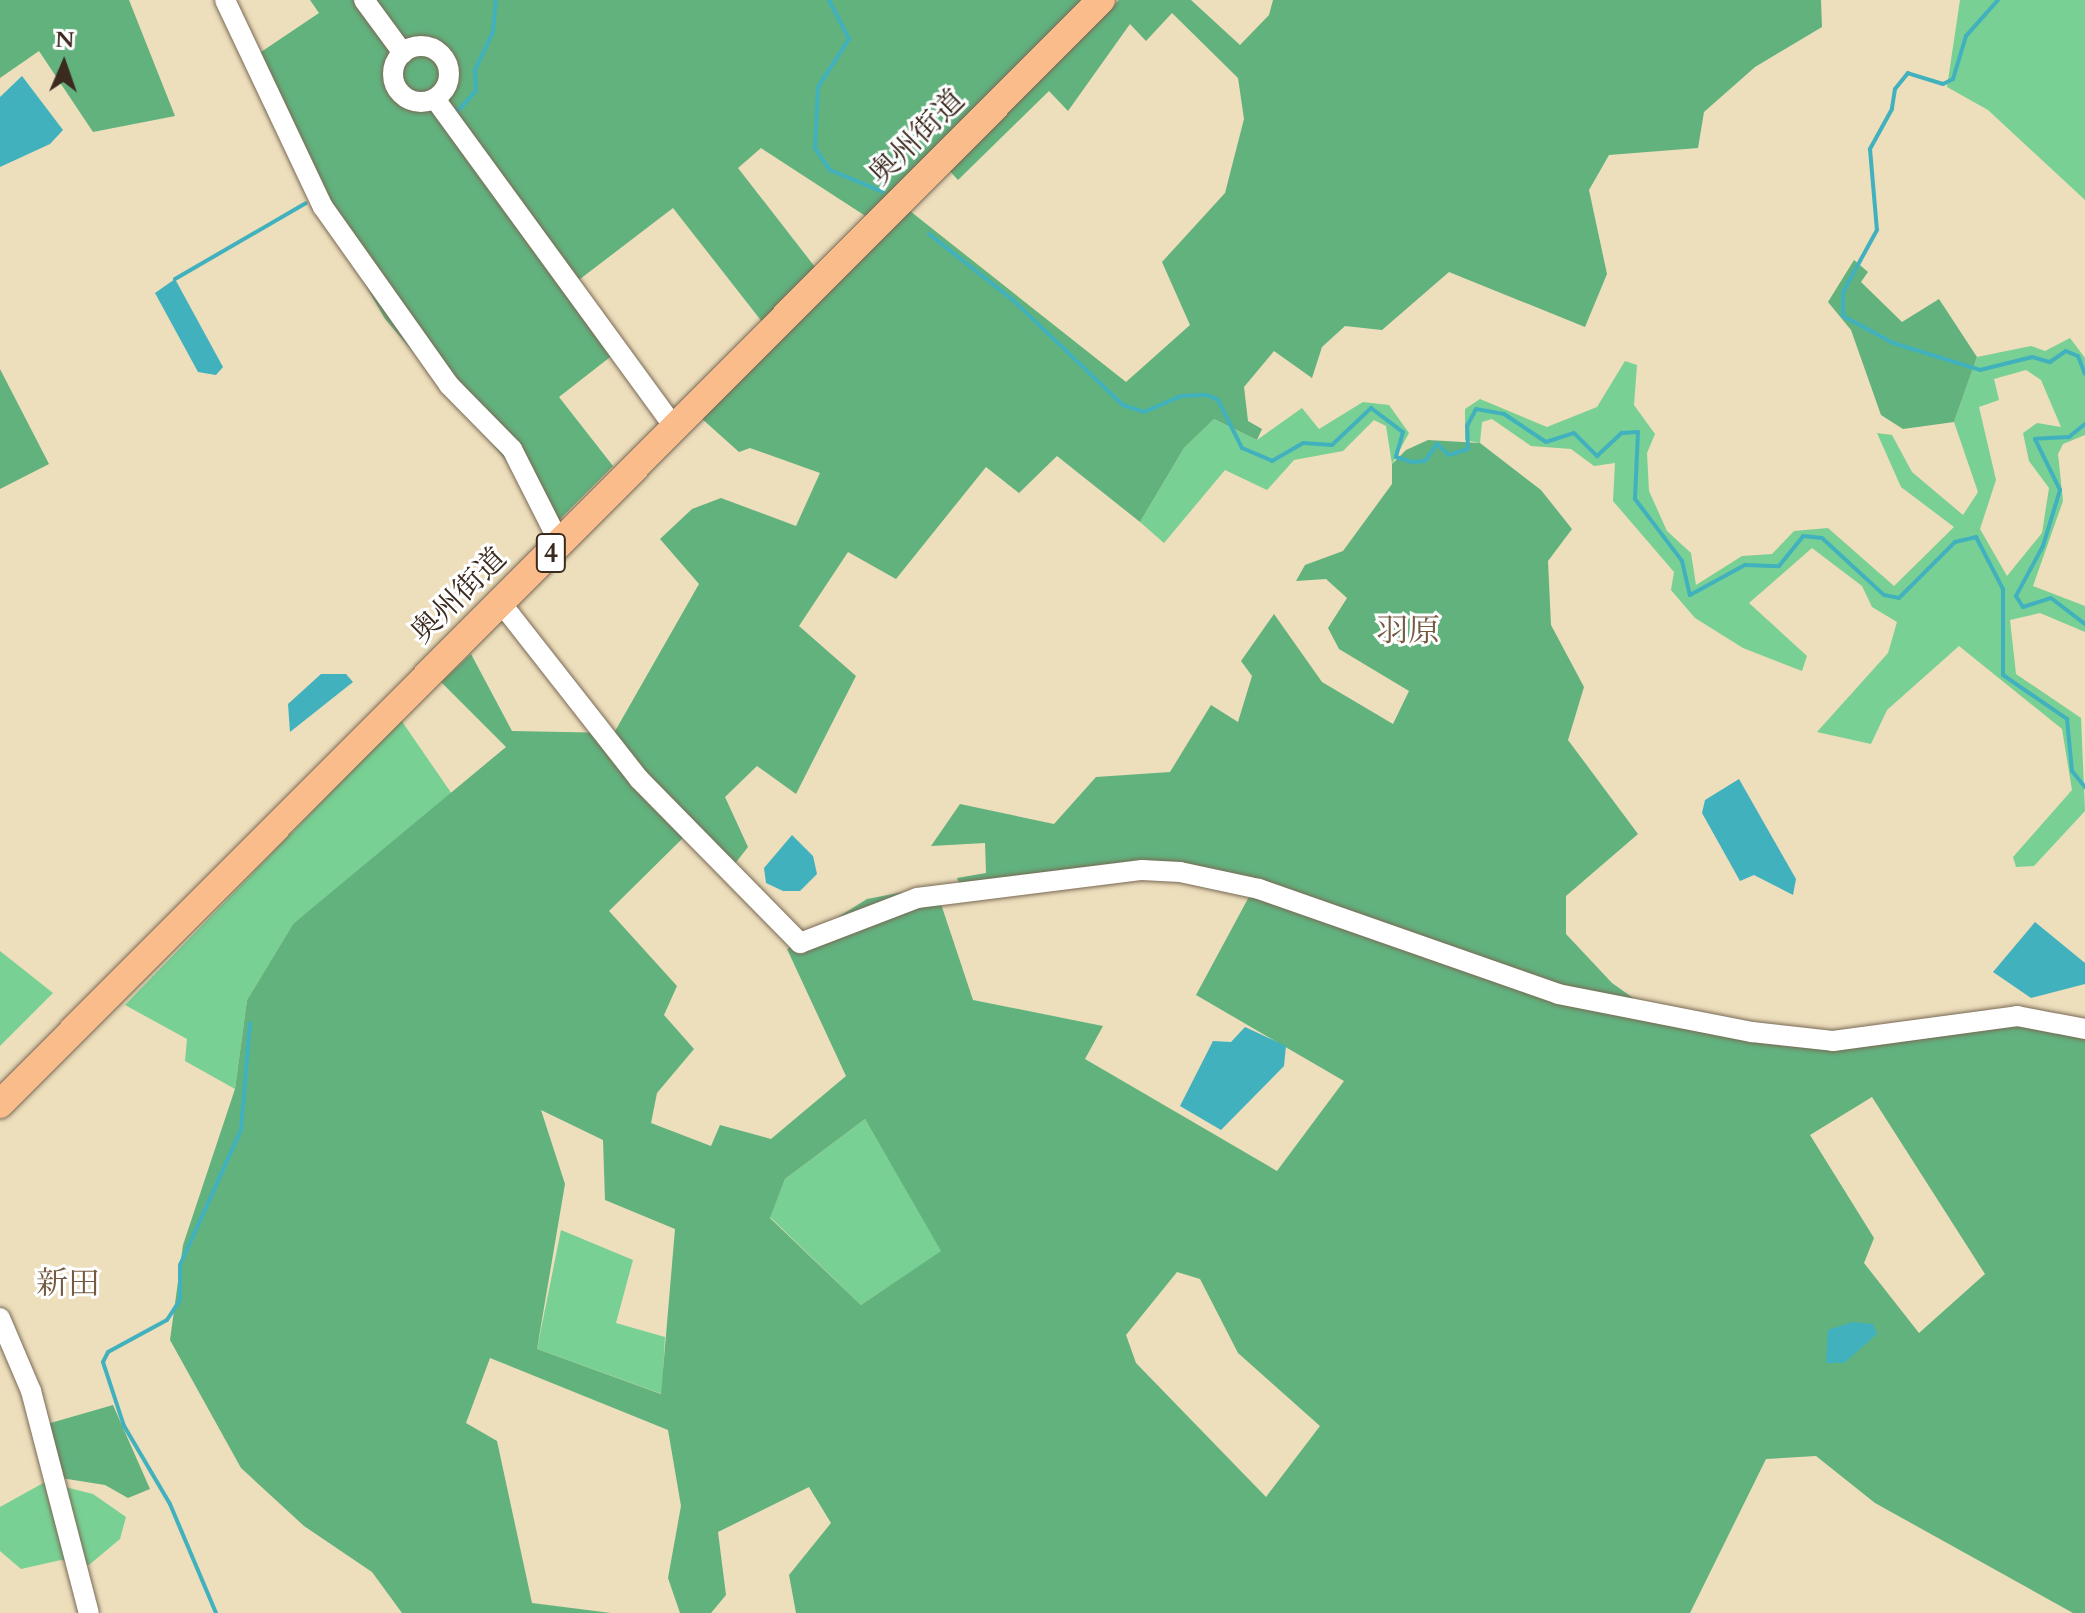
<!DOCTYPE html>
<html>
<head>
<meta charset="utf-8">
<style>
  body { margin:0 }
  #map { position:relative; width:2085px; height:1613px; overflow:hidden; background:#eddebc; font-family:Cardo,"Noto Serif JP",serif }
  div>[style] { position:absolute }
  .green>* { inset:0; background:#79d094 }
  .forest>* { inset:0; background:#62b27e }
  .water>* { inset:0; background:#42b1be }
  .stream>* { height:4px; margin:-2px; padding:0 2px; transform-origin:2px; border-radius:2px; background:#42b1be }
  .roads { filter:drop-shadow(0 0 2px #796955) drop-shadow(0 0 2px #796955) }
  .minor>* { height:20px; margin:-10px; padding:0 10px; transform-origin:10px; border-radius:10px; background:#fff }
  .minor>.ring { margin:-10px; padding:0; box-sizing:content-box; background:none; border:20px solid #fff; border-radius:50% }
  .highway>* { height:28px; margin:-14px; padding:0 14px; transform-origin:14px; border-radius:14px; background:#f9bc8a }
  span { translate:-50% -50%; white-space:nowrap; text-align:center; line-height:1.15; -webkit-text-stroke:6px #fff; paint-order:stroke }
  .shield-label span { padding:2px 6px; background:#fff; border:2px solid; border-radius:6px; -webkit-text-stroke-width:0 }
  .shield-label { font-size:28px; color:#3b2a1e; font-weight:700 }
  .street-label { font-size:30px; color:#3b2a1e }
  .neighbourhood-label { font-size:32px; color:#755b42 }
  .north { position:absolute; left:24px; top:24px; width:80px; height:80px; -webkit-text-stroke:6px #fff; paint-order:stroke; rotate:2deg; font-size:22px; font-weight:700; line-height:32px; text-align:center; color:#3b2a1e }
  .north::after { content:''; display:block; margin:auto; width:28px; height:36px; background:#3b2a1e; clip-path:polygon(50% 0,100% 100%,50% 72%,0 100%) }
</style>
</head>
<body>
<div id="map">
  <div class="green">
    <div style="clip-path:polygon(1960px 0,2085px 0,2085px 200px,1988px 110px,1947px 87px)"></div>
    <div style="clip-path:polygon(evenodd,2070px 338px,2085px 358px,2085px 435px,2063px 444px,2058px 454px,2063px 501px,2033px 586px,2085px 606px,2085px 632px,2040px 613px,2010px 620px,2016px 674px,2081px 718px,2085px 811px,2034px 866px,2016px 867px,2013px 857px,2072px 790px,2062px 729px,1959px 646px,1887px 710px,1871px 744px,1817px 732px,1888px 653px,1897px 622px,1872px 607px,1862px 586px,1812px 548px,1749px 603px,1807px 656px,1802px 671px,1743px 648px,1695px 618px,1671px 590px,1674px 572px,1613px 501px,1615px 463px,1594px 466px,1571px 449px,1531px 446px,1492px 419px,1482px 422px,1480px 443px,1465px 440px,1465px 409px,1480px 399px,1547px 427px,1597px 407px,1625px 361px,1637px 365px,1634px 405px,1655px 434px,1647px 453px,1649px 491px,1667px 531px,1691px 553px,1696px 585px,1742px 556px,1772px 554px,1794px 531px,1828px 528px,1894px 586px,1954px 527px,1901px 487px,1877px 433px,1892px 435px,1912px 472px,1963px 515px,1978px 492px,1954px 422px,1977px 357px,2031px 346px,2045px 351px,2070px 338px,2026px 370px,2041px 380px,2061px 427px,2037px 423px,2023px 433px,2029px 461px,2049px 488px,2042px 533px,2007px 576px,1980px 529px,1996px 480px,1979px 407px,1999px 400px,1994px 379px,2026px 370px)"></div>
    <div style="clip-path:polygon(1363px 402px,1389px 405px,1409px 433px,1392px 464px,1386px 426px,1374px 420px,1343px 451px,1294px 460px,1267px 490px,1225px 470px,1164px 543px,1140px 522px,1184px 448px,1214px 419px,1257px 440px,1302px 408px,1319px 429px)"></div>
    <div style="clip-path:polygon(401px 720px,454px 797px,293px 924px,247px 1000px,235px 1089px,185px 1061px,187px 1039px,125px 1005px)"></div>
    <div style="clip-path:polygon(0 951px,53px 993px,0 1046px)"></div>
    <div style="clip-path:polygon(865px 1119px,942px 1251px,861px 1305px,770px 1217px,785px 1179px)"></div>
    <div style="clip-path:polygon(561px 1230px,633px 1260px,616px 1323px,665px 1337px,662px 1394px,537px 1349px)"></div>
    <div style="clip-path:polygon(45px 1482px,93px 1494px,126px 1517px,120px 1539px,89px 1565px,61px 1560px,21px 1569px,0 1551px,0 1507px)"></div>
  </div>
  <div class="forest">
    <div style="clip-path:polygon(0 0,129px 0,175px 116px,93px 132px,39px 51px,0 78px)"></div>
    <div style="clip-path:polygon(310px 0,1082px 0,867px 217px,761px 148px,738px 168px,815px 267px,763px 323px,673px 208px,567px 289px,614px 354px,559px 397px,613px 466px,558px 521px,385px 319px,265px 110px,258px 54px,319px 13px)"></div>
    <div style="clip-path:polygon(evenodd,1119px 0,1191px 0,1240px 45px,1269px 15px,1273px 0,1821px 0,1822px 27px,1755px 67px,1704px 112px,1698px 148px,1609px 155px,1589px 190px,1607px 274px,1585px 327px,1449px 272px,1382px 330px,1345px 326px,1322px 347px,1312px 378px,1274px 351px,1244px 387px,1248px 421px,1262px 429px,1257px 440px,1214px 419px,1184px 448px,1140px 522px,1057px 456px,1019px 493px,986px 467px,896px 579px,848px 552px,799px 626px,856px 676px,796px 794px,757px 766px,725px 797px,748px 847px,723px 879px,683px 838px,609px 911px,677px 986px,664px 1015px,694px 1049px,657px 1093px,651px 1123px,711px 1146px,720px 1125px,771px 1139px,846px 1076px,787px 949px,867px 899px,935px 886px,973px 1000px,1103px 1026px,1085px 1059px,1277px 1171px,1344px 1081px,1196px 995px,1251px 893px,1223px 874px,961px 887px,957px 878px,986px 873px,985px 843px,931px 846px,960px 804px,1054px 824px,1096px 777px,1170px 772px,1211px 705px,1238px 722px,1252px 676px,1241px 661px,1274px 614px,1322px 682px,1393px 724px,1409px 691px,1339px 649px,1328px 628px,1347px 598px,1326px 579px,1296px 581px,1305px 565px,1343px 551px,1392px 484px,1392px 464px,1406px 450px,1428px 440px,1480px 443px,1541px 490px,1572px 529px,1548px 561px,1551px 625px,1584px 687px,1568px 740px,1638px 834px,1566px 896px,1566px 934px,1612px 983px,1636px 1000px,1782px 1028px,1842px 1031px,1985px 1010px,2045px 1011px,2085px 1022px,2085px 1613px,2073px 1613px,1875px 1503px,1816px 1456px,1766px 1459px,1690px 1613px,796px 1613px,789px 1575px,831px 1523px,809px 1487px,718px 1532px,726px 1595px,711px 1613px,680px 1613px,668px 1578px,681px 1506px,668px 1430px,490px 1358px,466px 1423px,497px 1441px,532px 1603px,611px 1613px,402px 1613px,372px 1572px,304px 1526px,241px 1468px,170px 1340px,183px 1245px,235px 1089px,247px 1000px,293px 924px,506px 747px,441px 682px,471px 654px,512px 731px,614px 733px,699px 584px,660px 539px,692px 509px,721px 498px,796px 526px,820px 473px,750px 448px,739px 452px,700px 417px,910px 211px,1126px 382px,1190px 325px,1162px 262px,1225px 193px,1244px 119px,1238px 78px,1172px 13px,1146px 41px,1130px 24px,1068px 111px,1049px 91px,958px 180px,947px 168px,1119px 0,1872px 1097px,1985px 1274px,1919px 1333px,1864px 1263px,1874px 1238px,1810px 1135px,1872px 1097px,1119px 0,541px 1110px,603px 1140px,605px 1200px,675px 1229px,661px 1394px,537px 1349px,565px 1184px,541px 1110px,1119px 0,865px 1119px,941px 1251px,861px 1305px,770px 1218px,785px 1179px,865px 1119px,1119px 0,1177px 1272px,1200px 1279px,1238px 1353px,1320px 1426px,1266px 1497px,1136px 1363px,1126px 1335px,1177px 1272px)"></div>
    <div style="clip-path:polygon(1854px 260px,1868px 272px,1861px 282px,1902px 322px,1939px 299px,1977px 357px,1954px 422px,1903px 429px,1881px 415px,1851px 330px,1828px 302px)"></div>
    <div style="clip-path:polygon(0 369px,49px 464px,0 489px)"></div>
    <div style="clip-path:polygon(113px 1405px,150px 1489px,128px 1498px,105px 1485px,61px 1478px,47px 1424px)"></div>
  </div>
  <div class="water">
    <div style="clip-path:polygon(22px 76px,63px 130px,50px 144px,0 167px,0 97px)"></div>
    <div style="clip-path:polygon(175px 279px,223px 367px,216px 375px,198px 372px,155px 293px)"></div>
    <div style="clip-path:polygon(321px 674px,346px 674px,353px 682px,290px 732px,288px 704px)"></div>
    <div style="clip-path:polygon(1739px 779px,1796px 879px,1793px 895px,1754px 875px,1740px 881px,1702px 813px,1705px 800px)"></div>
    <div style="clip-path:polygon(792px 835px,813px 856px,817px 874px,800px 891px,783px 891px,766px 883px,764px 868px)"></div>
    <div style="clip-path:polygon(2035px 922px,2085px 963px,2085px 984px,2031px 998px,1993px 972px)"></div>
    <div style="clip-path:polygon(1245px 1027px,1286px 1046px,1284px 1066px,1221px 1130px,1180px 1106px,1213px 1041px,1231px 1042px)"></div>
    <div style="clip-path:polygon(1852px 1322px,1873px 1324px,1877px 1334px,1844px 1363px,1826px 1363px,1828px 1330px)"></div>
  </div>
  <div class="stream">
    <div style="left:829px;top:0;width:44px;rotate:62.9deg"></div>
    <div style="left:849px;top:39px;width:57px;rotate:122.9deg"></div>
    <div style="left:818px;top:87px;width:61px;rotate:92.8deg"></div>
    <div style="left:815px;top:148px;width:27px;rotate:56deg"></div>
    <div style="left:830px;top:170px;width:57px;rotate:22.5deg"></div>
    <div style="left:1998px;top:0;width:48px;rotate:131.6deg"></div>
    <div style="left:1966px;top:36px;width:45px;rotate:106.8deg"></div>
    <div style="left:1953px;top:79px;width:11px;rotate:153deg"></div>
    <div style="left:1943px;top:84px;width:37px;rotate:-163deg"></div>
    <div style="left:1908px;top:73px;width:21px;rotate:129deg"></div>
    <div style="left:1895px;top:89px;width:20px;rotate:99deg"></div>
    <div style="left:1892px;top:109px;width:46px;rotate:118.8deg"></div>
    <div style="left:1870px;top:149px;width:81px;rotate:85.1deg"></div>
    <div style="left:1877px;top:230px;width:71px;rotate:118.7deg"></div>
    <div style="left:1843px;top:292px;width:24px;rotate:90deg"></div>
    <div style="left:1843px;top:316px;width:57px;rotate:28.4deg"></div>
    <div style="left:1893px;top:343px;width:91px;rotate:17.2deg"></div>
    <div style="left:1980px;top:370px;width:54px;rotate:-14deg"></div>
    <div style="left:2032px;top:357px;width:19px;rotate:16deg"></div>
    <div style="left:2050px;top:362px;width:19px;rotate:-35deg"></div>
    <div style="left:2066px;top:351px;width:13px;rotate:23deg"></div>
    <div style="left:2078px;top:356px;width:19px;rotate:69deg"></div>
    <div style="left:456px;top:113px;width:30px;rotate:-48deg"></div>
    <div style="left:476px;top:91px;width:21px;rotate:-93deg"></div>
    <div style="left:475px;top:70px;width:42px;rotate:-64.7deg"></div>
    <div style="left:493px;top:32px;width:32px;rotate:-85deg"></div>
    <div style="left:929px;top:234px;width:108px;rotate:38.2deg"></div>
    <div style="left:1014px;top:301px;width:151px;rotate:43.7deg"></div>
    <div style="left:1123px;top:405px;width:22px;rotate:18deg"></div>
    <div style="left:1144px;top:412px;width:40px;rotate:-23.4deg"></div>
    <div style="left:1181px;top:396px;width:26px;rotate:-2deg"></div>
    <div style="left:1207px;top:395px;width:12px;rotate:24deg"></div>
    <div style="left:1218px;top:400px;width:54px;rotate:63.4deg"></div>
    <div style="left:1242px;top:448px;width:33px;rotate:23deg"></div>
    <div style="left:1272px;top:461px;width:36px;rotate:-30deg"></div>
    <div style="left:1303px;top:443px;width:29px;rotate:4deg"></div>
    <div style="left:1332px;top:445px;width:54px;rotate:-43.5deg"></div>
    <div style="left:1371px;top:408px;width:40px;rotate:37deg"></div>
    <div style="left:1403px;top:432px;width:26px;rotate:106deg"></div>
    <div style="left:1396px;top:457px;width:17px;rotate:17deg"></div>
    <div style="left:1412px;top:462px;width:13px;rotate:-4deg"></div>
    <div style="left:1425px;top:461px;width:21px;rotate:-55deg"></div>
    <div style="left:1437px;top:444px;width:16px;rotate:43deg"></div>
    <div style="left:1449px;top:455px;width:20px;rotate:-18deg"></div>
    <div style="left:1468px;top:449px;width:23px;rotate:-92deg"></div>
    <div style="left:1467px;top:426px;width:19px;rotate:-62deg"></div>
    <div style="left:1476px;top:409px;width:28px;rotate:10deg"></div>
    <div style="left:1504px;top:414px;width:50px;rotate:33.7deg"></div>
    <div style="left:1546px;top:442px;width:29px;rotate:-18deg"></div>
    <div style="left:1574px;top:433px;width:33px;rotate:45deg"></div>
    <div style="left:1597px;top:456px;width:34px;rotate:-43deg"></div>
    <div style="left:1622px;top:433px;width:16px;rotate:-4deg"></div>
    <div style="left:1638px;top:432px;width:67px;rotate:92.6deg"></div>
    <div style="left:1635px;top:499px;width:78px;rotate:52.8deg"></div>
    <div style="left:1682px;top:561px;width:35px;rotate:77deg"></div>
    <div style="left:1690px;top:595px;width:63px;rotate:-28.6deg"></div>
    <div style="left:1745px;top:565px;width:34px;rotate:2deg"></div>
    <div style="left:1779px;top:566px;width:38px;rotate:-51deg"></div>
    <div style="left:1803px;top:536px;width:19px;rotate:6deg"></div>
    <div style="left:1822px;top:538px;width:84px;rotate:42.6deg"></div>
    <div style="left:1884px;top:595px;width:15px;rotate:11deg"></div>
    <div style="left:1899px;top:598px;width:79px;rotate:-45deg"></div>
    <div style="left:1955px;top:542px;width:22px;rotate:-13deg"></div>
    <div style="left:1976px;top:537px;width:59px;rotate:62.6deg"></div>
    <div style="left:2003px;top:589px;width:86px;rotate:90deg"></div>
    <div style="left:2003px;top:675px;width:78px;rotate:34.5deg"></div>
    <div style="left:2067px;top:719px;width:52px;rotate:84.5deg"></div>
    <div style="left:2072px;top:771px;width:21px;rotate:51deg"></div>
    <div style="left:175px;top:279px;width:151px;rotate:-30.1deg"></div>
    <div style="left:2085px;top:424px;width:21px;rotate:141deg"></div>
    <div style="left:2069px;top:437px;width:34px;rotate:177deg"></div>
    <div style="left:2035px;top:439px;width:57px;rotate:63.9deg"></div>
    <div style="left:2060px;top:490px;width:59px;rotate:106.9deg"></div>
    <div style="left:2043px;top:546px;width:57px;rotate:118.4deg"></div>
    <div style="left:2016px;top:596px;width:13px;rotate:58deg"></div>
    <div style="left:2023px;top:607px;width:29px;rotate:-18deg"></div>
    <div style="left:2051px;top:598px;width:43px;rotate:37.4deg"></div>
    <div style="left:216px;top:1613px;width:118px;rotate:-112.9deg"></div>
    <div style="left:170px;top:1504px;width:91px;rotate:-120.5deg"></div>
    <div style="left:124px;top:1426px;width:67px;rotate:-108.2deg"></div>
    <div style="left:103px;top:1362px;width:11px;rotate:-63deg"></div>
    <div style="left:108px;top:1352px;width:67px;rotate:-28.5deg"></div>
    <div style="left:167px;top:1320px;width:24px;rotate:-57deg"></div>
    <div style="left:180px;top:1300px;width:35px;rotate:-90deg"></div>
    <div style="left:180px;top:1265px;width:148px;rotate:-65.7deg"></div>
    <div style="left:241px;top:1130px;width:107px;rotate:-85.2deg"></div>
  </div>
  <div class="roads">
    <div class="minor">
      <div style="left:225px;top:0;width:229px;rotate:64.7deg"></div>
      <div style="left:323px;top:207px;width:218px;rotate:54.7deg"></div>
      <div style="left:449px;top:385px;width:90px;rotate:45.5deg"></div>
      <div style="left:512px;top:449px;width:106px;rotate:63.2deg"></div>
      <div style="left:364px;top:0;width:66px;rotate:53.7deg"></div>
      <div class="ring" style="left:393px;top:46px;width:36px;height:36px"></div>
      <div style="left:435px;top:99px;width:409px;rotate:53.9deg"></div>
      <div style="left:501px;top:603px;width:224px;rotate:51.9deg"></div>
      <div style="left:639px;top:779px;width:230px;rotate:45.5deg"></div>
      <div style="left:800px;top:943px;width:125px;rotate:-21deg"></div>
      <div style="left:917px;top:898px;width:227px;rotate:-7.1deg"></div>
      <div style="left:1142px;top:870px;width:38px;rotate:3deg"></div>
      <div style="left:1180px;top:872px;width:81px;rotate:12.1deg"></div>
      <div style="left:1259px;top:889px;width:317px;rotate:19.3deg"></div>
      <div style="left:1558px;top:994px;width:198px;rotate:11.1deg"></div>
      <div style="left:1752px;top:1032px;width:81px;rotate:6.3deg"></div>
      <div style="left:1833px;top:1041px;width:186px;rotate:-7.7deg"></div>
      <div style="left:2017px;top:1016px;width:69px;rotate:10.8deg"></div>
      <div style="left:0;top:1318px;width:79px;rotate:67deg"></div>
      <div style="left:31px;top:1391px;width:229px;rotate:75.4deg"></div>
    </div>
    <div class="highway">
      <div style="left:0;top:1104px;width:1559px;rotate:-45.08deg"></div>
    </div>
  </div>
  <div class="shield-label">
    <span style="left:551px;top:553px">4</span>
  </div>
  <div class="street-label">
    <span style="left:917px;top:138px;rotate:-45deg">奥州街道</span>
    <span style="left:459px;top:596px;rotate:-45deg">奥州街道</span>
  </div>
  <div class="neighbourhood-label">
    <span style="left:1408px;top:631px">羽原</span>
    <span style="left:68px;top:1284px">新田</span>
  </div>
  <div class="north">N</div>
</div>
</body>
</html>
